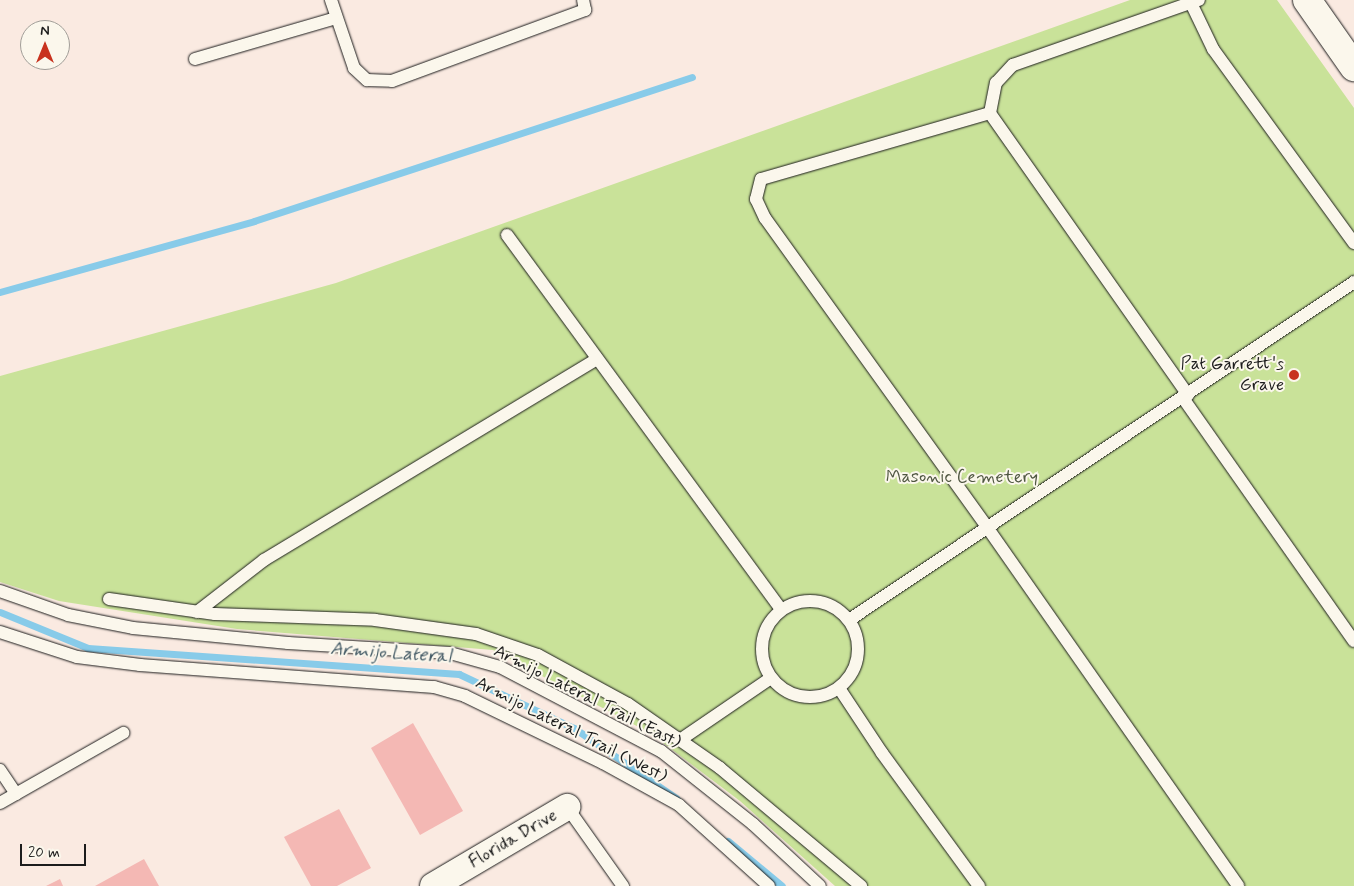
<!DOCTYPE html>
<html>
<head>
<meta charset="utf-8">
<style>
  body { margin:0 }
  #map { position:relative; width:1354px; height:886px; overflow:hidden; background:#faeae1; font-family:Mynerve,sans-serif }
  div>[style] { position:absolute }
  .green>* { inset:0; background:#c9e299 }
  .stream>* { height:7px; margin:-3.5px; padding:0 3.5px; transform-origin:3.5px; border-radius:3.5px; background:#88cbe9 }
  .building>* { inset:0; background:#f4b8b4 }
  .roads { filter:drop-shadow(0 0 1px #1c1c1c) drop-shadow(0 0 1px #1c1c1c) }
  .service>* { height:12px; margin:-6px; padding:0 6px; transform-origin:6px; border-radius:6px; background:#fbf7ec }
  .service>.ring { margin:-6px; padding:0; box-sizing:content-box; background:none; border:12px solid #fbf7ec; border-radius:50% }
  .minor>* { height:26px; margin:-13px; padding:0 13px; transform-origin:13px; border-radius:13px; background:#fbf7ec }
  .tertiary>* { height:28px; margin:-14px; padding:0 14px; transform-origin:14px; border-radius:14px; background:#fbf7ec }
  .dots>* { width:14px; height:14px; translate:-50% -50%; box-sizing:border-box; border:2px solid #fbf7ec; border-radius:50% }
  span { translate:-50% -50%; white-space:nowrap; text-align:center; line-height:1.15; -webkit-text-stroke:4px #fbf7ec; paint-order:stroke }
  .poi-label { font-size:18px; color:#1c1c1c }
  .right { translate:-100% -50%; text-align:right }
  .park-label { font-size:18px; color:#505742 }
  .street-label { font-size:18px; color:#1c1c1c }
  .water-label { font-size:19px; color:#425964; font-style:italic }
  .north { position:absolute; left:20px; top:20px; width:50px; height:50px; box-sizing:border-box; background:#fbf7ec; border:1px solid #a29f99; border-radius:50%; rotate:0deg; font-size:14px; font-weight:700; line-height:20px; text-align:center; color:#1c1c1c }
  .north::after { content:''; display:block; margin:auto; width:18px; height:22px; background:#c8321e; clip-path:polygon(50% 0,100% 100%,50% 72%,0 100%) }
  .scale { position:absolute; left:20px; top:844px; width:66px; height:22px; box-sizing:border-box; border:2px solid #1c1c1c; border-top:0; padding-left:6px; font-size:15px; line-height:18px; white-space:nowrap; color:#1c1c1c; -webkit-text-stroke:4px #fbf7ec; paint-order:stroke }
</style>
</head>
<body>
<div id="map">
  <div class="green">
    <div style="clip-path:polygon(1130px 0,1277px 0,1354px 108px,1354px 886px,835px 886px,740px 801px,650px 733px,493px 650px,237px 629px,59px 601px,0 582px,0 376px,336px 283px)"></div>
  </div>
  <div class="stream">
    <div style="left:0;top:292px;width:264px;rotate:-15.6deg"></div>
    <div style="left:254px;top:221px;width:461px;rotate:-18.2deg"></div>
    <div style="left:0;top:612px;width:95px;rotate:22.2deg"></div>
    <div style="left:88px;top:648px;width:372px;rotate:4deg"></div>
    <div style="left:459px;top:674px;width:127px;rotate:25.2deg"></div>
    <div style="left:574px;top:728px;width:124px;rotate:34.5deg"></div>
    <div style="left:728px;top:841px;width:70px;rotate:39.8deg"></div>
  </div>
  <div class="building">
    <div style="clip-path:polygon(413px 723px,463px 811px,420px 835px,371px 748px)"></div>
    <div style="clip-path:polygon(339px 809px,371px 868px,337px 886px,311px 886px,284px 837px)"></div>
    <div style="clip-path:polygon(144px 859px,159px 886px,95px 886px)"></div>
    <div style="clip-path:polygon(60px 879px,63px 886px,46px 886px)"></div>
  </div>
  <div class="roads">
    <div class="service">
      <div style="left:331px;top:0;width:72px;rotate:71.3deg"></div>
      <div style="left:354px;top:68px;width:18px;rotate:43deg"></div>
      <div style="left:367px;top:80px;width:25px;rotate:2deg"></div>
      <div style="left:392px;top:81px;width:206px;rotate:-20.2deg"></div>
      <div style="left:585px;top:10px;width:10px;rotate:-101deg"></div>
      <div style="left:1191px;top:3px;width:51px;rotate:64.4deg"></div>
      <div style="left:1213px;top:49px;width:240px;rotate:54deg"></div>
      <div style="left:195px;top:59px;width:147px;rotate:-16.2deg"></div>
      <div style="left:990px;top:113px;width:238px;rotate:163.9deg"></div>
      <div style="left:761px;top:179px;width:21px;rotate:104deg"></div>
      <div style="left:756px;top:199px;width:21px;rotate:65deg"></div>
      <div style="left:765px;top:218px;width:380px;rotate:54.3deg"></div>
      <div style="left:987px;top:527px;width:438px;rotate:55deg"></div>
      <div style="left:507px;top:235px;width:464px;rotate:53.8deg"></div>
      <div style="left:1188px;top:395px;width:345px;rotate:-125.1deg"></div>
      <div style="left:990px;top:113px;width:31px;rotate:-79deg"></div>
      <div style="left:996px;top:83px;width:25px;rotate:-47deg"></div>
      <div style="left:1013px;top:65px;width:197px;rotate:-19.3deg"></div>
      <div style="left:1183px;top:398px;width:297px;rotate:54.9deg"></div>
      <div style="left:0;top:591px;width:72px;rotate:19.4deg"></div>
      <div style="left:68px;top:615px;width:66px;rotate:11.3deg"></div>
      <div style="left:133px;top:628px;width:156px;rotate:5.5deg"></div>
      <div style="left:288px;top:643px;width:162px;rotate:3.5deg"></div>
      <div style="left:450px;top:653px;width:52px;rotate:15.6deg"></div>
      <div style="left:500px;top:667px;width:182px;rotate:27.6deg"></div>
      <div style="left:661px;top:751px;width:117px;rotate:38.4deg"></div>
      <div style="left:753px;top:824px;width:91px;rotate:42.8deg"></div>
      <div style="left:109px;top:599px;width:107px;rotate:8.1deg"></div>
      <div style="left:215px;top:614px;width:160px;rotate:2.1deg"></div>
      <div style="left:375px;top:620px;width:102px;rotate:7.9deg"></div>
      <div style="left:476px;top:634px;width:65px;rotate:18.7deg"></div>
      <div style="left:538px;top:655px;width:102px;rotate:28.6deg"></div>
      <div style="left:628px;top:704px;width:112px;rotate:34.8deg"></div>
      <div style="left:720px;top:768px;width:184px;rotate:39.9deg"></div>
      <div class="ring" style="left:762px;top:601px;width:84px;height:84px"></div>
      <div style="left:197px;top:612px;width:85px;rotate:-37.8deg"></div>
      <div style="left:264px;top:560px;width:389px;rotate:-31.1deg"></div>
      <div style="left:849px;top:620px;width:608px;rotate:-33.79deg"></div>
      <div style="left:0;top:632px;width:81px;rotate:18deg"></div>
      <div style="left:77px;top:657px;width:64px;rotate:7.2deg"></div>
      <div style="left:140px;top:665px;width:295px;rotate:4.3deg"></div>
      <div style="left:434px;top:687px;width:32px;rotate:16deg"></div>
      <div style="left:465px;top:696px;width:153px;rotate:25.9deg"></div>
      <div style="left:603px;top:763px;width:87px;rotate:28.9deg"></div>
      <div style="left:679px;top:805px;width:121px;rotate:42deg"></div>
      <div style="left:839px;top:688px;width:78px;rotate:56.5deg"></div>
      <div style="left:882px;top:753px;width:165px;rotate:53.9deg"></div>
      <div style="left:680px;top:740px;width:110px;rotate:-34.3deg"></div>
      <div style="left:0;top:770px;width:29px;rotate:56deg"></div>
      <div style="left:0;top:803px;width:142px;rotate:-29.6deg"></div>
      <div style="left:567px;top:807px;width:97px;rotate:54.7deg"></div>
    </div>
    <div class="minor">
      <div style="left:433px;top:886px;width:156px;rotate:-30.5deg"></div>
    </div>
    <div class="tertiary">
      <div style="left:1307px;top:0;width:82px;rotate:55deg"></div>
    </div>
  </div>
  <div class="dots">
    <div style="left:1294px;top:375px;background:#c8321e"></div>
  </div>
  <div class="poi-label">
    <span class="right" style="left:1284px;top:375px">Pat Garrett's<br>Grave</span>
  </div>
  <div class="park-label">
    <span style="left:962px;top:477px">Masonic Cemetery</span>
  </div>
  <div class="street-label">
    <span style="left:587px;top:697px;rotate:27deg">Armijo Lateral Trail (East)</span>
    <span style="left:571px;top:730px;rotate:27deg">Armijo Lateral Trail (West)</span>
    <span style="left:513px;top:839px;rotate:-30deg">Florida Drive</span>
  </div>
  <div class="water-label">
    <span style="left:391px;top:653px;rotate:4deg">Armijo Lateral</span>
  </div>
  <div class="north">N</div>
  <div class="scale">20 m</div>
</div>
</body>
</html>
